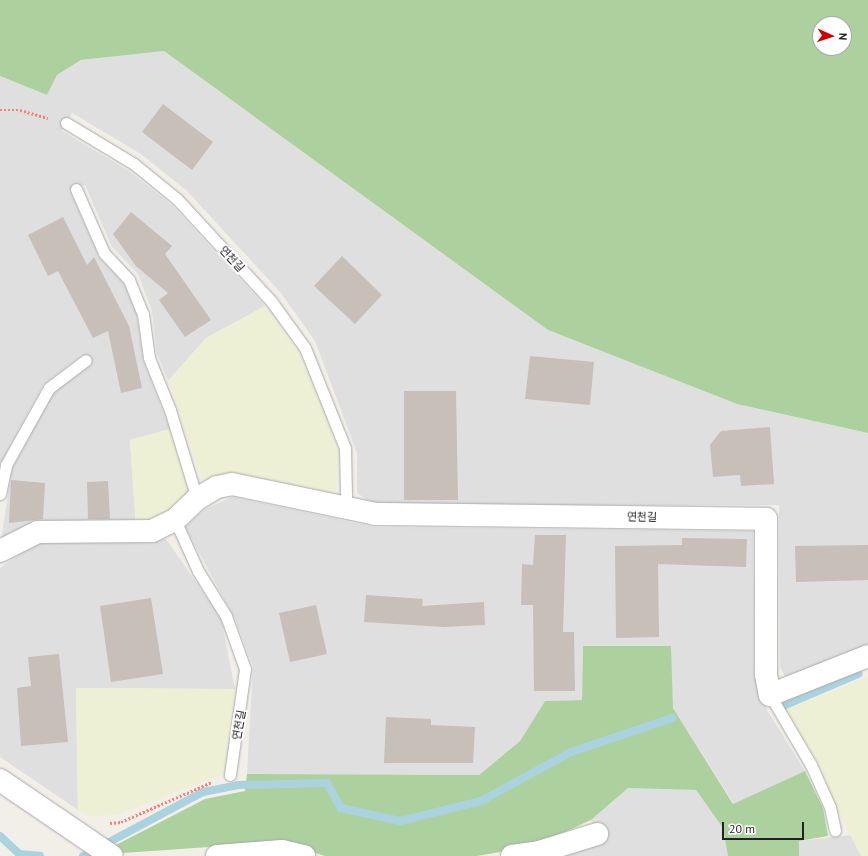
<!DOCTYPE html>
<html>
<head>
<meta charset="utf-8">
<style>
  body { margin:0 }
  #map { position:relative; width:868px; height:856px; overflow:hidden; background:#f2efe9; font-family:"PT Sans","Noto Sans KR",sans-serif }
  div>[style] { position:absolute }
  .residential>* { inset:0; background:#e0dfdf }
  .farmland>* { inset:0; background:#eef0d5 }
  .forest>* { inset:0; background:#add19e }
  .stream>* { height:8px; margin:-4px; padding:0 4px; transform-origin:4px; border-radius:4px; background:#aad3df }
  .building>* { inset:0; background:#c7bfb8 }
  .path>* { height:2.5px; margin-top:-1.25px; transform-origin:0; background:repeating-linear-gradient(90deg,#fa8072 0 2px,transparent 0 4px) }
  .roads { filter:drop-shadow(0 0 1px #a9a9a9) drop-shadow(0 0 1px #a9a9a9) }
  .lane>* { height:11px; margin:-5.5px; padding:0 5.5px; transform-origin:5.5px; border-radius:5.5px; background:#fff }
  .street>* { height:22px; margin:-11px; padding:0 11px; transform-origin:11px; border-radius:11px; background:#fff }
  span { translate:-50% -50%; white-space:nowrap; text-align:center; line-height:1.15; -webkit-text-stroke:4px #fff; paint-order:stroke }
  .street-label { font-size:11px; color:#222 }
  .north { position:absolute; left:812px; top:16px; width:40px; height:40px; box-sizing:border-box; background:#fff; border:1px solid #a7a7a7; border-radius:50%; rotate:93deg; font-size:11px; font-weight:700; line-height:16px; text-align:center; color:#222 }
  .north::after { content:''; display:block; margin:auto; width:14px; height:18px; background:#d40000; clip-path:polygon(50% 0,100% 100%,50% 72%,0 100%) }
  .scale { position:absolute; left:722px; top:822px; width:82px; height:18px; box-sizing:border-box; border:2px solid #222; border-top:0; padding-left:5px; font-size:12px; line-height:14px; white-space:nowrap; color:#222; -webkit-text-stroke:3px #fff; paint-order:stroke }
</style>
</head>
<body>
<div id="map">
  <div class="residential">
    <div style="clip-path:polygon(164px 51px,548px 330px,737px 404px,868px 433px,868px 647px,787px 680px,780px 667px,779px 505px,375px 505px,357px 493px,357px 453px,315px 341px,281px 293px,186px 190px,141px 154px,72px 113px,62px 131px,129px 171px,172px 205px,265px 306px,206px 338px,168px 381px,157px 354px,152px 311px,138px 274px,112px 247px,85px 185px,70px 191px,99px 257px,124px 283px,137px 315px,143px 360px,170px 429px,130px 440px,136px 527px,1px 542px,12px 468px,53px 392px,89px 365px,82px 355px,44px 384px,0 464px,0 76px,47px 95px,57px 75px,81px 60px)"></div>
    <div style="clip-path:polygon(232px 497px,374px 527px,753px 531px,754px 676px,767px 710px,805px 771px,734px 804px,673px 708px,670px 647px,583px 646px,582px 700px,545px 701px,520px 741px,479px 775px,247px 774px,253px 666px,235px 619px,185px 527px,205px 509px)"></div>
    <div style="clip-path:polygon(166px 539px,221px 618px,235px 689px,76px 688px,78px 810px,0 757px,0 568px,35px 543px)"></div>
    <div style="clip-path:polygon(628px 788px,696px 790px,723px 828px,728px 856px,530px 856px,597px 840px,591px 820px)"></div>
    <div style="clip-path:polygon(852px 835px,861px 856px,799px 856px,798px 841px)"></div>
  </div>
  <div class="farmland">
    <div style="clip-path:polygon(265px 306px,298px 352px,325px 413px,338px 453px,336px 492px,246px 475px,215px 481px,204px 487px,168px 381px,206px 338px)"></div>
    <div style="clip-path:polygon(170px 429px,190px 497px,172px 515px,136px 527px,130px 440px)"></div>
    <div style="clip-path:polygon(868px 677px,868px 856px,861px 856px,785px 710px)"></div>
    <div style="clip-path:polygon(76px 688px,235px 689px,224px 774px,117px 815px,88px 816px,78px 810px)"></div>
  </div>
  <div class="forest">
    <div style="clip-path:polygon(evenodd,0 0,868px 0,868px 433px,737px 404px,548px 330px,164px 51px,81px 60px,57px 75px,47px 95px,0 76px,0 0,820px 24px,844px 24px,844px 48px,820px 48px,820px 24px)"></div>
    <div style="clip-path:polygon(583px 646px,671px 646px,673px 708px,733px 804px,805px 771px,823px 808px,828px 836px,799px 841px,799px 856px,728px 856px,723px 828px,696px 790px,628px 788px,591px 820px,534px 846px,477px 856px,325px 856px,280px 842px,123px 853px,116px 845px,205px 799px,245px 791px,247px 774px,479px 775px,520px 741px,545px 701px,582px 700px)"></div>
  </div>
  <div class="stream">
    <div style="left:783px;top:706px;width:82px;rotate:-23.1deg"></div>
    <div style="left:0;top:836px;width:26px;rotate:43deg"></div>
    <div style="left:19px;top:854px;width:21px;rotate:5deg"></div>
    <div style="left:83px;top:856px;width:136px;rotate:-28.1deg"></div>
    <div style="left:203px;top:792px;width:36px;rotate:-11deg"></div>
    <div style="left:238px;top:785px;width:89px;rotate:-1.3deg"></div>
    <div style="left:327px;top:783px;width:29px;rotate:61deg"></div>
    <div style="left:341px;top:808px;width:60px;rotate:12.4deg"></div>
    <div style="left:400px;top:821px;width:83px;rotate:-13.9deg"></div>
    <div style="left:481px;top:801px;width:102px;rotate:-28.6deg"></div>
    <div style="left:571px;top:752px;width:107px;rotate:-18.6deg"></div>
  </div>
  <div class="building">
    <div style="clip-path:polygon(163px 104px,213px 142px,192px 170px,142px 132px)"></div>
    <div style="clip-path:polygon(131px 212px,172px 246px,165px 254px,211px 320px,185px 337px,159px 300px,168px 293px,136px 266px,113px 234px)"></div>
    <div style="clip-path:polygon(63px 217px,87px 265px,94px 257px,129px 326px,142px 388px,121px 393px,108px 331px,93px 338px,58px 271px,48px 276px,28px 235px)"></div>
    <div style="clip-path:polygon(342px 256px,382px 295px,355px 324px,314px 286px)"></div>
    <div style="clip-path:polygon(530px 356px,594px 362px,590px 405px,525px 399px)"></div>
    <div style="clip-path:polygon(404px 391px,456px 391px,458px 500px,404px 500px)"></div>
    <div style="clip-path:polygon(770px 427px,774px 484px,741px 486px,740px 475px,713px 477px,710px 445px,721px 431px)"></div>
    <div style="clip-path:polygon(11px 480px,45px 483px,43px 519px,9px 523px)"></div>
    <div style="clip-path:polygon(108px 481px,110px 519px,88px 519px,87px 482px)"></div>
    <div style="clip-path:polygon(535px 535px,566px 535px,563px 632px,574px 632px,575px 691px,534px 691px,533px 605px,521px 605px,522px 564px,533px 565px)"></div>
    <div style="clip-path:polygon(682px 538px,747px 539px,746px 567px,658px 564px,659px 637px,616px 638px,615px 546px,682px 545px)"></div>
    <div style="clip-path:polygon(868px 545px,868px 580px,796px 582px,795px 546px)"></div>
    <div style="clip-path:polygon(366px 595px,423px 599px,422px 606px,484px 602px,485px 625px,444px 627px,364px 622px)"></div>
    <div style="clip-path:polygon(151px 598px,163px 674px,111px 682px,100px 606px)"></div>
    <div style="clip-path:polygon(316px 605px,327px 654px,290px 662px,279px 613px)"></div>
    <div style="clip-path:polygon(59px 654px,68px 742px,21px 746px,17px 688px,31px 686px,28px 657px)"></div>
    <div style="clip-path:polygon(386px 717px,431px 719px,431px 725px,475px 727px,473px 763px,384px 763px)"></div>
  </div>
  <div class="path">
    <div style="left:0;top:110px;width:20px"></div>
    <div style="left:20px;top:110px;width:29px;rotate:16deg"></div>
    <div style="left:110px;top:823px;width:11px;rotate:-5deg"></div>
    <div style="left:121px;top:822px;width:99px;rotate:-23.7deg"></div>
  </div>
  <div class="roads">
    <div class="lane">
      <div style="left:66px;top:123px;width:79px;rotate:31.1deg"></div>
      <div style="left:134px;top:164px;width:55px;rotate:39.1deg"></div>
      <div style="left:177px;top:199px;width:139px;rotate:47.3deg"></div>
      <div style="left:271px;top:301px;width:58px;rotate:54.1deg"></div>
      <div style="left:305px;top:348px;width:108px;rotate:68.2deg"></div>
      <div style="left:345px;top:448px;width:48px;rotate:88.8deg"></div>
      <div style="left:346px;top:496px;width:12px;rotate:104deg"></div>
      <div style="left:76px;top:189px;width:70px;rotate:66.4deg"></div>
      <div style="left:104px;top:253px;width:37px;rotate:47deg"></div>
      <div style="left:129px;top:280px;width:37px;rotate:68deg"></div>
      <div style="left:143px;top:314px;width:44px;rotate:82.2deg"></div>
      <div style="left:149px;top:358px;width:56px;rotate:68deg"></div>
      <div style="left:170px;top:410px;width:93px;rotate:73.1deg"></div>
      <div style="left:0;top:494px;width:30px;rotate:-78deg"></div>
      <div style="left:6px;top:465px;width:88px;rotate:-60.8deg"></div>
      <div style="left:49px;top:388px;width:46px;rotate:-37.1deg"></div>
      <div style="left:175px;top:520px;width:56px;rotate:65.7deg"></div>
      <div style="left:198px;top:571px;width:53px;rotate:58.1deg"></div>
      <div style="left:226px;top:616px;width:56px;rotate:70.3deg"></div>
      <div style="left:245px;top:669px;width:107px;rotate:98.1deg"></div>
      <div style="left:770px;top:695px;width:81px;rotate:59.6deg"></div>
      <div style="left:811px;top:765px;width:46px;rotate:65.7deg"></div>
      <div style="left:830px;top:807px;width:24px;rotate:78deg"></div>
    </div>
    <div class="street">
      <div style="left:0;top:551px;width:42px;rotate:-26.6deg"></div>
      <div style="left:38px;top:532px;width:114px;rotate:-0.5deg"></div>
      <div style="left:152px;top:531px;width:25px;rotate:-26deg"></div>
      <div style="left:175px;top:520px;width:30px;rotate:-44deg"></div>
      <div style="left:197px;top:499px;width:23px;rotate:-31deg"></div>
      <div style="left:217px;top:487px;width:15px;rotate:-11deg"></div>
      <div style="left:232px;top:484px;width:146px;rotate:11.8deg"></div>
      <div style="left:375px;top:514px;width:391px;rotate:0.7deg"></div>
      <div style="left:766px;top:519px;width:156px;rotate:90deg"></div>
      <div style="left:766px;top:675px;width:20px;rotate:79deg"></div>
      <div style="left:770px;top:695px;width:105px;rotate:-21.7deg"></div>
      <div style="left:0;top:780px;width:135px;rotate:34.2deg"></div>
      <div style="left:217px;top:856px;width:65px;rotate:-4.4deg"></div>
      <div style="left:282px;top:851px;width:23px;rotate:13deg"></div>
      <div style="left:512px;top:856px;width:27px;rotate:-8deg"></div>
      <div style="left:539px;top:852px;width:61px;rotate:-17.2deg"></div>
    </div>
  </div>
  <div class="street-label">
    <span style="left:232px;top:259px;rotate:47deg">연천길</span>
    <span style="left:642px;top:517px;rotate:1deg">연천길</span>
    <span style="left:239px;top:725px;rotate:-80deg">연천길</span>
  </div>
  <div class="north">N</div>
  <div class="scale">20 m</div>
</div>
</body>
</html>
